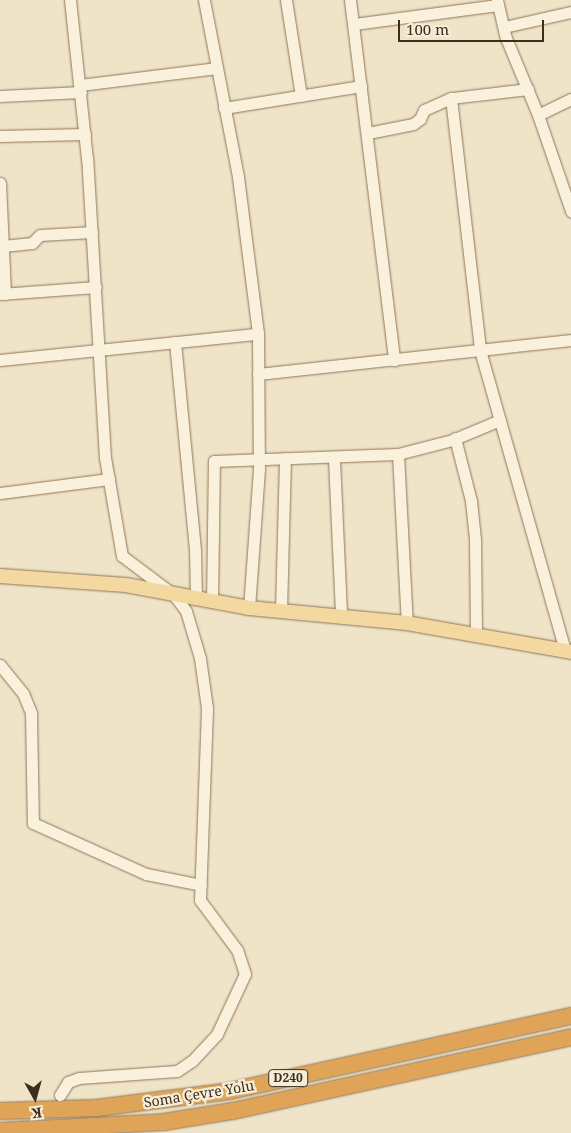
<!DOCTYPE html>
<html>
<head>
<meta charset="utf-8">
<style>
  body { margin:0 }
  #map { position:relative; width:571px; height:1133px; overflow:hidden; background:#f0e4c8; font-family:"Noto Serif",serif }
  div>[style] { position:absolute }
  .roads { filter:drop-shadow(0 0 1px #8d765c) drop-shadow(0 0 1px #8d765c) }
  .minor>* { height:11px; margin:-5.5px; padding:0 5.5px; transform-origin:5.5px; border-radius:5.5px; background:#faf1dc }
  .major>* { height:14px; margin:-7px; padding:0 7px; transform-origin:7px; border-radius:7px; background:#f3d9a0 }
  .highway>* { height:16px; margin:-8px; padding:0 8px; transform-origin:8px; border-radius:8px; background:#e0a458 }
  span { translate:-50% -50%; white-space:nowrap; text-align:center; line-height:1.15; -webkit-text-stroke:4.5px #f7eed8; paint-order:stroke }
  .shield-label span { padding:1px 4px; background:#f7eed8; border:1px solid; border-radius:4px; -webkit-text-stroke-width:0 }
  .shield-label { font-size:12px; color:#3d2e20; font-weight:700 }
  .street-label { font-size:14px; color:#3d2e20 }
  .north { position:absolute; left:10px; top:1073px; width:50px; height:50px; -webkit-text-stroke:4px #f7eed8; paint-order:stroke; rotate:173deg; font-size:14px; font-weight:700; line-height:20px; text-align:center; color:#3d2e20 }
  .north::after { content:''; display:block; margin:auto; width:18px; height:22px; background:#3d2e20; clip-path:polygon(50% 0,100% 100%,50% 72%,0 100%) }
  .scale { position:absolute; left:398px; top:20px; width:146px; height:22px; box-sizing:border-box; border:2px solid #3d2e20; border-top:0; padding-left:6px; font-size:15px; line-height:18px; white-space:nowrap; color:#3d2e20; -webkit-text-stroke:4px #f7eed8; paint-order:stroke }
</style>
</head>
<body>
<div id="map">
  <div class="roads">
    <div class="minor">
      <div style="left:204px;top:0;width:180px;rotate:79.1deg"></div>
      <div style="left:238px;top:177px;width:158px;rotate:82.7deg"></div>
      <div style="left:258px;top:334px;width:135px;rotate:89.6deg"></div>
      <div style="left:259px;top:469px;width:139px;rotate:94.1deg"></div>
      <div style="left:286px;top:0;width:97px;rotate:81.1deg"></div>
      <div style="left:350px;top:0;width:363px;rotate:83deg"></div>
      <div style="left:497px;top:0;width:39px;rotate:77deg"></div>
      <div style="left:506px;top:38px;width:83px;rotate:67.4deg"></div>
      <div style="left:538px;top:115px;width:102px;rotate:71deg"></div>
      <div style="left:354px;top:24px;width:145px;rotate:-7.5deg"></div>
      <div style="left:504px;top:27px;width:69px;rotate:-12.6deg"></div>
      <div style="left:80px;top:85px;width:138px;rotate:-7.1deg"></div>
      <div style="left:528px;top:89px;width:78px;rotate:173.3deg"></div>
      <div style="left:451px;top:98px;width:254px;rotate:83.4deg"></div>
      <div style="left:480px;top:350px;width:313px;rotate:74.2deg"></div>
      <div style="left:0;top:96px;width:81px;rotate:-2.8deg"></div>
      <div style="left:224px;top:108px;width:139px;rotate:-9.1deg"></div>
      <div style="left:538px;top:115px;width:37px;rotate:-26deg"></div>
      <div style="left:368px;top:133px;width:46px;rotate:-11.3deg"></div>
      <div style="left:413px;top:124px;width:9px;rotate:-36deg"></div>
      <div style="left:420px;top:119px;width:10px;rotate:-66deg"></div>
      <div style="left:424px;top:110px;width:30px;rotate:-24deg"></div>
      <div style="left:0;top:136px;width:85px;rotate:-1.3deg"></div>
      <div style="left:0;top:183px;width:111px;rotate:87.4deg"></div>
      <div style="left:3px;top:246px;width:29px;rotate:-6deg"></div>
      <div style="left:32px;top:243px;width:11px;rotate:-45deg"></div>
      <div style="left:40px;top:235px;width:52px;rotate:-3.3deg"></div>
      <div style="left:0;top:294px;width:96px;rotate:-4.2deg"></div>
      <div style="left:175px;top:342px;width:209px;rotate:84.5deg"></div>
      <div style="left:195px;top:550px;width:49px;rotate:88.8deg"></div>
      <div style="left:0;top:360px;width:259px;rotate:-5.8deg"></div>
      <div style="left:258px;top:374px;width:315px;rotate:-6.2deg"></div>
      <div style="left:455px;top:438px;width:65px;rotate:75.7deg"></div>
      <div style="left:471px;top:501px;width:38px;rotate:84deg"></div>
      <div style="left:475px;top:539px;width:96px;rotate:89.4deg"></div>
      <div style="left:398px;top:454px;width:169px;rotate:87deg"></div>
      <div style="left:334px;top:459px;width:157px;rotate:87.4deg"></div>
      <div style="left:0;top:493px;width:110px;rotate:-7.3deg"></div>
      <div style="left:212px;top:602px;width:141px;rotate:-89.2deg"></div>
      <div style="left:214px;top:461px;width:184px;rotate:-2.2deg"></div>
      <div style="left:398px;top:454px;width:56px;rotate:-14.5deg"></div>
      <div style="left:452px;top:440px;width:52px;rotate:-22.6deg"></div>
      <div style="left:281px;top:611px;width:153px;rotate:-88.5deg"></div>
      <div style="left:0;top:665px;width:36px;rotate:51deg"></div>
      <div style="left:23px;top:693px;width:22px;rotate:68deg"></div>
      <div style="left:31px;top:713px;width:110px;rotate:89deg"></div>
      <div style="left:33px;top:823px;width:124px;rotate:24.3deg"></div>
      <div style="left:146px;top:874px;width:56px;rotate:11.3deg"></div>
      <div style="left:60px;top:1095px;width:15px;rotate:-58deg"></div>
      <div style="left:68px;top:1082px;width:12px;rotate:-20deg"></div>
      <div style="left:79px;top:1078px;width:98px;rotate:-4.1deg"></div>
      <div style="left:177px;top:1071px;width:18px;rotate:-34deg"></div>
      <div style="left:192px;top:1061px;width:37px;rotate:-47deg"></div>
      <div style="left:217px;top:1034px;width:66px;rotate:-65deg"></div>
      <div style="left:245px;top:974px;width:25px;rotate:-108deg"></div>
      <div style="left:237px;top:950px;width:62px;rotate:-126.5deg"></div>
      <div style="left:200px;top:900px;width:192px;rotate:-87.9deg"></div>
      <div style="left:207px;top:708px;width:50px;rotate:-98deg"></div>
      <div style="left:200px;top:658px;width:49px;rotate:-106.6deg"></div>
      <div style="left:186px;top:611px;width:20px;rotate:-127deg"></div>
      <div style="left:174px;top:595px;width:65px;rotate:-143.1deg"></div>
      <div style="left:122px;top:556px;width:99px;rotate:-99.8deg"></div>
      <div style="left:105px;top:458px;width:300px;rotate:-93.4deg"></div>
      <div style="left:87px;top:159px;width:160px;rotate:-96.1deg"></div>
    </div>
    <div class="major">
      <div style="left:0;top:576px;width:126px;rotate:4.1deg"></div>
      <div style="left:126px;top:585px;width:125px;rotate:10.6deg"></div>
      <div style="left:249px;top:608px;width:159px;rotate:5.4deg"></div>
      <div style="left:407px;top:623px;width:167px;rotate:10deg"></div>
    </div>
    <div class="highway">
      <div style="left:0;top:1111px;width:96px;rotate:-1.8deg"></div>
      <div style="left:96px;top:1108px;width:135px;rotate:-7.2deg"></div>
      <div style="left:230px;top:1091px;width:349px;rotate:-12.4deg"></div>
      <div style="left:0;top:1131px;width:164px;rotate:-3.1deg"></div>
      <div style="left:164px;top:1122px;width:70px;rotate:-9.1deg"></div>
      <div style="left:233px;top:1111px;width:346px;rotate:-12.3deg"></div>
    </div>
  </div>
  <div class="shield-label">
    <span style="left:288px;top:1078px">D240</span>
  </div>
  <div class="street-label">
    <span style="left:199px;top:1094px;rotate:-9deg">Soma Çevre Yolu</span>
  </div>
  <div class="north">K</div>
  <div class="scale">100 m</div>
</div>
</body>
</html>
